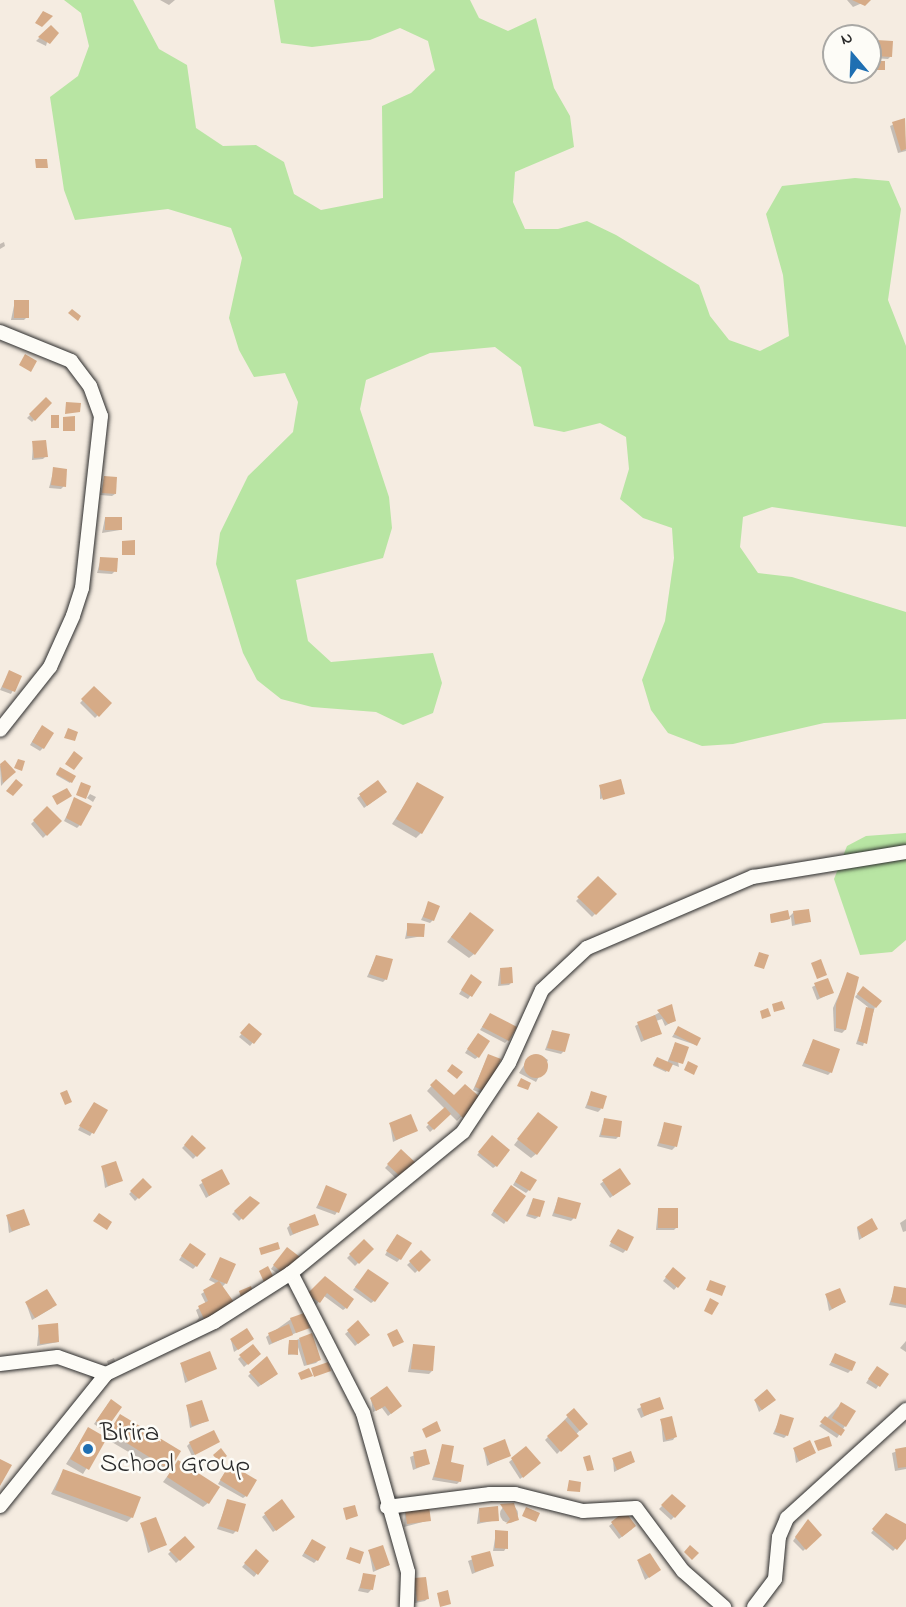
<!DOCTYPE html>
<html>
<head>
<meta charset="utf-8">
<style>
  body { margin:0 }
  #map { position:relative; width:906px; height:1607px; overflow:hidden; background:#f5ece1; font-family:"Indie Flower",sans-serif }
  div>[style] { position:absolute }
  .green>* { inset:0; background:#b8e5a3 }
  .shadow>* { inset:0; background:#0003 }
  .round { border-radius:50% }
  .building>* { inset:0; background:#d6ab87 }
  .roads { filter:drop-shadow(0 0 2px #2b2b2b) drop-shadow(0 0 2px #2b2b2b) }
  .minor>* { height:14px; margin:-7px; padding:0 7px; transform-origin:7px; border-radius:7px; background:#fdfcf7 }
  .dots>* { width:16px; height:16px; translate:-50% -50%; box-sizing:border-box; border:3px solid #fdfcf7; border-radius:50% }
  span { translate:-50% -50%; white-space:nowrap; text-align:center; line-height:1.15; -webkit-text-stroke:5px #fdfcf7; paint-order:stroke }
  .poi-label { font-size:27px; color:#2b2b2b }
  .left { translate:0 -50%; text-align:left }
  .north { position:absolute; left:822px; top:24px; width:60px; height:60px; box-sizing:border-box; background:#fdfcf7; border:2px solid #a9a8a5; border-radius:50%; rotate:341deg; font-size:16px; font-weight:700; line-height:24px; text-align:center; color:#2b2b2b }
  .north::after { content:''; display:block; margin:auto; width:21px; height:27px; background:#1f6fb2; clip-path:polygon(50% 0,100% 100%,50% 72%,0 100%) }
</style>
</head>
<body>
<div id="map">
  <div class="green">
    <div style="clip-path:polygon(64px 0,133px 0,159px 49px,187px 65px,196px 128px,223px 146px,256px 145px,284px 162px,294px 194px,321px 210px,383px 198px,382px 106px,411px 93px,435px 70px,428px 41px,400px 28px,370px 40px,312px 47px,281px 43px,274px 0,470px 0,479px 18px,508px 31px,536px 18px,554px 88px,570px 116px,574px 147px,515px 172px,513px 202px,525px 229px,558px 229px,587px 221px,616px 235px,699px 285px,710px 316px,729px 340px,760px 351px,789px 336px,783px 275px,766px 214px,782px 186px,855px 178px,889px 181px,901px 209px,888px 300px,906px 346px,906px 527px,772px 507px,743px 517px,740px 547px,758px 573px,792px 577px,906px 612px,906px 719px,824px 723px,733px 744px,702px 746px,668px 733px,651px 710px,642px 680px,665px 621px,674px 558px,672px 528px,643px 518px,620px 499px,629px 469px,626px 437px,600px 423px,564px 432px,534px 426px,521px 367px,495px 347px,430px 353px,366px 380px,360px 409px,389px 497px,392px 528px,383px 558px,296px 580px,308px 641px,331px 662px,433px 653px,442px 683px,433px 713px,403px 725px,376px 712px,312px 707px,281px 699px,257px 680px,243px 653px,216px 564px,220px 533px,248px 476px,293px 432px,298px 402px,285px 373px,254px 377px,239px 350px,229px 318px,242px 258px,231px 228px,168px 209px,75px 220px,64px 190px,50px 97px,78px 76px,89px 46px,81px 13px)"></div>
    <div style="clip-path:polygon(906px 833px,906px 940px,892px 952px,860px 955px,834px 879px,847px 846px,866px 836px)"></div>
  </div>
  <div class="shadow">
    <div style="clip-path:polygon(160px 0,175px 0,169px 5px)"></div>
    <div style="clip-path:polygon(847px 0,869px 0,853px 7px)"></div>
    <div style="clip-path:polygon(51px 27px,46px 46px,36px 41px)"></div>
    <div style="clip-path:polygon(877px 42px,891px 56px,888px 59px,873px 58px)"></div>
    <div style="clip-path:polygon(904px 120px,906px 151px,898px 153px,890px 126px)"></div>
    <div style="clip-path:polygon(4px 242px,5px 246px,0 249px,0 244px)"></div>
    <div style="clip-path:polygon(15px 301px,27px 317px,24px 320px,11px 320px)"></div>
    <div style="clip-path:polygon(46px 399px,50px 403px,32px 422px,27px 418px)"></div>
    <div style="clip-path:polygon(33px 443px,46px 456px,43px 459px,32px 460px)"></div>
    <div style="clip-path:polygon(54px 469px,64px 486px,61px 489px,49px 488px)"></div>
    <div style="clip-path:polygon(104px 478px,115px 494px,112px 496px,100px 495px)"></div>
    <div style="clip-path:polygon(105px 518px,120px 530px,102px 533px)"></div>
    <div style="clip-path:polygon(101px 558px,115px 571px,112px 574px,97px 573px)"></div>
    <div style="clip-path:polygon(9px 672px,20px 677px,11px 694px,0 690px)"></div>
    <div style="clip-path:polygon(94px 688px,110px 703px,95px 718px,80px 703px)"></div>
    <div style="clip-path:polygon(39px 730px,43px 748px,40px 751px,30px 745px)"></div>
    <div style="clip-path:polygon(5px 762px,14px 772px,1px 786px,0 766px)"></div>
    <div style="clip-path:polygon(59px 770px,74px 777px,70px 783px,56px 775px)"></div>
    <div style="clip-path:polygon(378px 782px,382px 795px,364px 808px,357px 798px)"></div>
    <div style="clip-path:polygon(418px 784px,421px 833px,416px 838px,392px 824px)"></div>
    <div style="clip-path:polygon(600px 787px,622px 793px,600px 799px)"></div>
    <div style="clip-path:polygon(90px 794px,96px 797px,93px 802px,87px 798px)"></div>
    <div style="clip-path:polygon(75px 799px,80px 825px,77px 828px,64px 821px)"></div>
    <div style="clip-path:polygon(47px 808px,60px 821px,43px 838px,31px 824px)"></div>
    <div style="clip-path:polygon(598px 878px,615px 894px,592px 917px,576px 901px)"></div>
    <div style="clip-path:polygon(429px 903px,433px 920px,430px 923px,421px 920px)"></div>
    <div style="clip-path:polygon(794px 912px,809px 922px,792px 926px,791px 917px,787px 920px,771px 923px,770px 915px,788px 918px)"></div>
    <div style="clip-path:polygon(465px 919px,474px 954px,469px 958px,447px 942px)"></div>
    <div style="clip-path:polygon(408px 924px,423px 936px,405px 939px)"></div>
    <div style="clip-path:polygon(376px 957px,386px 979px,383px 982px,367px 977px)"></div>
    <div style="clip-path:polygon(500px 970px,512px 982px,509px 985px,498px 986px)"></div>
    <div style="clip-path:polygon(848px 974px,845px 1030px,842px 1033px,834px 1031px,833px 1008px)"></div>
    <div style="clip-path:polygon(469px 979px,480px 982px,468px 999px,459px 994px)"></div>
    <div style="clip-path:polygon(827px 980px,832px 993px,817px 1000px,812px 987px)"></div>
    <div style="clip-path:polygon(860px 991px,875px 1007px,863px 1046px,856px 1044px,868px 1007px,855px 997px)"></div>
    <div style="clip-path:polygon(671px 1006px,674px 1021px,665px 1026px,662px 1019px,656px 1021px,660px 1034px,641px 1042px,635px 1026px)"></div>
    <div style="clip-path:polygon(490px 1015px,508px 1040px,505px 1043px,480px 1030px)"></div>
    <div style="clip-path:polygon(249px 1025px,260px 1034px,250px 1046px,239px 1037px)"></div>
    <div style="clip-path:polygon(552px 1031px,564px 1051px,561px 1054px,545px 1050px)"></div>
    <div style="clip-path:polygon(676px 1031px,696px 1045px,672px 1037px)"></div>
    <div style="clip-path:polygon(475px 1038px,478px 1057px,475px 1059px,465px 1053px)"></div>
    <div style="clip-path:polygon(813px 1041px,831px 1072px,828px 1075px,802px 1066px)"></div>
    <div style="clip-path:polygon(675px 1044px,679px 1067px,671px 1064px,666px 1072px,653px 1066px,656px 1059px,667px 1063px)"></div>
    <div style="clip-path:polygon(540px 1055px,548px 1060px,536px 1082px,519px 1073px,530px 1056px)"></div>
    <div style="clip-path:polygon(488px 1056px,483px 1094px,473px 1090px)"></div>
    <div style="clip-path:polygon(436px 1081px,454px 1097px,479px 1098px,457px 1121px,450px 1114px,430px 1132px,426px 1127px,445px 1109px,427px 1091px)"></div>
    <div style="clip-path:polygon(591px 1093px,601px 1109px,598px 1112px,585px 1108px)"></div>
    <div style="clip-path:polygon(94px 1103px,106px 1110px,90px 1136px,78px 1130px)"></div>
    <div style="clip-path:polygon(536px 1116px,536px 1154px,531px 1158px,514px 1145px)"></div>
    <div style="clip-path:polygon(604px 1120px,619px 1136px,616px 1139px,599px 1137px)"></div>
    <div style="clip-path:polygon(665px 1123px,675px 1147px,672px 1150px,657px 1146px)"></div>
    <div style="clip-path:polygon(390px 1124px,417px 1130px,393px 1142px)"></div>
    <div style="clip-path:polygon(193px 1137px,204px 1148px,193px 1159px,182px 1148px)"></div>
    <div style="clip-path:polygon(489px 1140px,496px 1166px,493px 1168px,477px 1155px)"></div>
    <div style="clip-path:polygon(401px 1151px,399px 1181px,385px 1168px)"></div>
    <div style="clip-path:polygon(102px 1167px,122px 1180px,105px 1188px)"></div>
    <div style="clip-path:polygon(619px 1170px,626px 1186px,610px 1198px,600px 1184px)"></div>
    <div style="clip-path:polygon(221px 1171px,228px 1184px,206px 1198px,199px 1185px)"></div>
    <div style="clip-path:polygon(519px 1175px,529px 1190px,526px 1193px,513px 1185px)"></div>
    <div style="clip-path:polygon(143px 1180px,149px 1187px,135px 1201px,129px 1194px)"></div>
    <div style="clip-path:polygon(327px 1187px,337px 1212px,335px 1215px,316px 1208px)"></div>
    <div style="clip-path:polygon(508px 1190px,506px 1221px,504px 1224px,491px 1215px)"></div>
    <div style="clip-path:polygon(250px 1198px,258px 1203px,239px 1221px,232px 1214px)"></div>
    <div style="clip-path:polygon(533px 1199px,538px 1217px,535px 1219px,526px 1216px)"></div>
    <div style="clip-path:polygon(558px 1199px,574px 1218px,571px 1221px,552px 1216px)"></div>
    <div style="clip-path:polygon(658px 1210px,677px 1227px,674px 1230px,656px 1230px)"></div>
    <div style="clip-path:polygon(7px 1216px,28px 1225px,9px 1233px)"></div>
    <div style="clip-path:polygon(906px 1219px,906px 1231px,903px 1232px,900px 1223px)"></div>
    <div style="clip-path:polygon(317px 1224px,290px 1236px,287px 1228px,290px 1225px)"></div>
    <div style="clip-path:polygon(857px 1228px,876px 1229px,859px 1240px)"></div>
    <div style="clip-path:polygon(618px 1230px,626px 1250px,623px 1253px,609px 1246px)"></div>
    <div style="clip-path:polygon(394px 1239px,400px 1259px,397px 1262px,385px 1255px)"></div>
    <div style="clip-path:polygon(364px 1241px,372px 1249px,355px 1266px,347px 1258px)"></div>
    <div style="clip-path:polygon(187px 1248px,196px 1266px,193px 1269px,179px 1260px)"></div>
    <div style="clip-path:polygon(284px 1252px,282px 1277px,271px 1269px)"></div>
    <div style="clip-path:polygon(421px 1252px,429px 1260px,415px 1273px,407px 1265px)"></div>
    <div style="clip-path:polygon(221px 1259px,226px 1283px,222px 1287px,231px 1307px,193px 1326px,199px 1318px,196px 1310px,206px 1304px,201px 1294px,217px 1284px,209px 1280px)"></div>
    <div style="clip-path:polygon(673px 1269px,684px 1278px,674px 1290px,663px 1281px)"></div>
    <div style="clip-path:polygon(366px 1273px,374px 1301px,371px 1303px,353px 1290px)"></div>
    <div style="clip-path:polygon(325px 1278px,346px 1308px,343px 1310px,324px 1296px,316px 1305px,306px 1298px)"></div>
    <div style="clip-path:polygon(895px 1288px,906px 1290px,906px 1308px,889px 1305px)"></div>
    <div style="clip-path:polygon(826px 1295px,845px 1302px,829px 1311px)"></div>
    <div style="clip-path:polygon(26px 1303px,52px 1308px,32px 1320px)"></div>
    <div style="clip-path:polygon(291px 1319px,309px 1327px,269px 1345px,266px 1337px)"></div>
    <div style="clip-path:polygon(358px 1323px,368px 1335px,355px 1346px,345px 1334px)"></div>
    <div style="clip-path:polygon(39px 1327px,58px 1342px,37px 1346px)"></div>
    <div style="clip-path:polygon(299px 1339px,319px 1360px,316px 1363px,304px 1366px,297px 1344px,296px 1354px,288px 1355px,289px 1343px)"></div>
    <div style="clip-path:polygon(231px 1340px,249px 1342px,234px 1352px)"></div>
    <div style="clip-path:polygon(906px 1341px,906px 1352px,900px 1348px)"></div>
    <div style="clip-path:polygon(253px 1346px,259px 1354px,244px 1367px,238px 1359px)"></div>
    <div style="clip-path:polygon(413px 1346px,432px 1371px,429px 1374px,408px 1372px)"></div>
    <div style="clip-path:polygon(836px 1355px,851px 1370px,848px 1373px,829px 1365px)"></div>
    <div style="clip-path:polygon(114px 1358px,116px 1364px,109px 1367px,107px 1361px)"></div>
    <div style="clip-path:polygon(266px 1358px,273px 1377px,258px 1387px,248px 1376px)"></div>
    <div style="clip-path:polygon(181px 1365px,215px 1368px,185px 1383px)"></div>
    <div style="clip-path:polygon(874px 1371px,887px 1374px,876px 1389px,866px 1383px)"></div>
    <div style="clip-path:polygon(371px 1399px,397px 1409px,388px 1416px,382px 1408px,373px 1412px)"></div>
    <div style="clip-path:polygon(659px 1399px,662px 1408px,641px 1418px,637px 1409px)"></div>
    <div style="clip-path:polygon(755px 1401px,771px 1403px,759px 1412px)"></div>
    <div style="clip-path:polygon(108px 1404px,106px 1427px,103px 1430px,94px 1424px)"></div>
    <div style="clip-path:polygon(187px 1407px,207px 1421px,190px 1428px)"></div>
    <div style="clip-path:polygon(838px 1407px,845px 1426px,837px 1438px,819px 1426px)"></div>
    <div style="clip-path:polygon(574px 1410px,586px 1424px,557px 1454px,545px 1440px)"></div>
    <div style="clip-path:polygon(120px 1416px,169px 1469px,164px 1473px,105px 1438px,83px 1474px,66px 1464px,88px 1429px,104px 1438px)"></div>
    <div style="clip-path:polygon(781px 1416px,787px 1435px,784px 1438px,773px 1434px)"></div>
    <div style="clip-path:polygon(661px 1420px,675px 1437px,673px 1440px,663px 1442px)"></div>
    <div style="clip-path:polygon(218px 1442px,192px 1456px,187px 1446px,190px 1443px)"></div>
    <div style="clip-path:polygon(443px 1445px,460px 1481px,457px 1484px,432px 1480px)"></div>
    <div style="clip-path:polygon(526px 1448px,536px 1466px,520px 1479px,509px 1462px)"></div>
    <div style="clip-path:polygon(906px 1448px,906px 1469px,895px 1471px,892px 1453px)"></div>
    <div style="clip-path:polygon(484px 1449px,510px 1455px,487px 1466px)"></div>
    <div style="clip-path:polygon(794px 1449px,811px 1455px,796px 1463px)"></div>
    <div style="clip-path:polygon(425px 1451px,428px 1464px,413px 1470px,410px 1457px)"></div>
    <div style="clip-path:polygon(613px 1459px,634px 1462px,614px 1472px)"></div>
    <div style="clip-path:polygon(178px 1462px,208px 1503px,203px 1507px,163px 1482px)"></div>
    <div style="clip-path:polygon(227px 1469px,246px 1496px,243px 1498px,218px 1484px)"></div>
    <div style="clip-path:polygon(63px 1471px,132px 1517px,127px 1522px,51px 1494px)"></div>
    <div style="clip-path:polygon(672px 1496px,684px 1507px,671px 1520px,659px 1509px)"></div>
    <div style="clip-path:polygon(228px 1500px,236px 1531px,233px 1534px,217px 1529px)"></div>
    <div style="clip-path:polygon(282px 1501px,291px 1519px,273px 1532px,262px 1517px)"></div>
    <div class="round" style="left:500px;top:1505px;width:18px;height:18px"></div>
    <div style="clip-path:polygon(479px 1509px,497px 1520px,477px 1524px)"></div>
    <div style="clip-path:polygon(405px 1510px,430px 1520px,404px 1527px)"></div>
    <div style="clip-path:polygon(624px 1514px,632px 1529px,619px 1539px,609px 1526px)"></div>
    <div style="clip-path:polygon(883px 1518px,906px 1527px,906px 1537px,893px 1551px,871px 1533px)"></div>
    <div style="clip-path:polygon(141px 1524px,165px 1545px,148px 1553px)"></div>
    <div style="clip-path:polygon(805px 1524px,820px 1535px,803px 1551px,793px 1541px)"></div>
    <div style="clip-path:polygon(496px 1532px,506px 1548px,504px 1551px,493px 1551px)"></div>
    <div style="clip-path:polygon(185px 1538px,193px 1547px,176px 1563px,168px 1554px)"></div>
    <div style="clip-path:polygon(312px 1540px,317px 1560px,314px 1563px,302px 1556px)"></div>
    <div style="clip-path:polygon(256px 1551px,267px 1561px,254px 1577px,242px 1567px)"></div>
    <div style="clip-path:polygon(369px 1551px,389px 1565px,373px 1572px)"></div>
    <div style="clip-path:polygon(489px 1553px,492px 1566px,472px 1574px,468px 1561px)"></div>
    <div style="clip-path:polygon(638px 1562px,659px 1570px,645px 1580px)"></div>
    <div style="clip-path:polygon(364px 1574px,371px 1590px,368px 1593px,358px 1591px)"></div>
    <div style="clip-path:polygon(415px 1580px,428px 1598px,425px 1601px,415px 1603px)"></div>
  </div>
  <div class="building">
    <div style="clip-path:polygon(852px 0,871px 0,865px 6px)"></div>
    <div style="clip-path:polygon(43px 11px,53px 16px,42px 27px,35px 23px)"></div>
    <div style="clip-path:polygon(51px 25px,59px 33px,50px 44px,38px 37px)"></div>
    <div style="clip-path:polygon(876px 40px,893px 41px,892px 57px,875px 56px)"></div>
    <div style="clip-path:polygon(870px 61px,885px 61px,885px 70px,870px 70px)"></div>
    <div style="clip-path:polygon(905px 118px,906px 149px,901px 151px,892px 122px)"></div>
    <div style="clip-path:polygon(35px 159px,47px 159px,48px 168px,36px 168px)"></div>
    <div style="clip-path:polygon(14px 300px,29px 300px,29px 318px,14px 318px)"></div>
    <div style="clip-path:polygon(72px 309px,81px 316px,78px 321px,68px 313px)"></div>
    <div style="clip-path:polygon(25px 354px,37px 361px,31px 372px,19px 365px)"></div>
    <div style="clip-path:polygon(46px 397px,52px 403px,35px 421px,29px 414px)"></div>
    <div style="clip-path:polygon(66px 402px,81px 403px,80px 412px,65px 414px)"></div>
    <div style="clip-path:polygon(51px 415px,59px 415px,59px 428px,51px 428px)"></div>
    <div style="clip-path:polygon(75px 416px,75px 431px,63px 431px,63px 417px)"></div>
    <div style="clip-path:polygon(46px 440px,48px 457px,34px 458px,32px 441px)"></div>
    <div style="clip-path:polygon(53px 467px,67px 469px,66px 487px,51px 485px)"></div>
    <div style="clip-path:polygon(104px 476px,117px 477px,116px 494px,102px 493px)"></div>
    <div style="clip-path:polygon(105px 517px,122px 517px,122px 530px,105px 530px)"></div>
    <div style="clip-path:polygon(135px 540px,135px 555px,122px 555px,122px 541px)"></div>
    <div style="clip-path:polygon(100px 557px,118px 558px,117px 572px,99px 570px)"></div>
    <div style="clip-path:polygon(9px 670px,22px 676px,15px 692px,2px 687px)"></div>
    <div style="clip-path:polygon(94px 686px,112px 703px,99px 717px,81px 699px)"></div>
    <div style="clip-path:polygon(42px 725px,54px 733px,44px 749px,32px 742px)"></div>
    <div style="clip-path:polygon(68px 728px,78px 732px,75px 741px,64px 738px)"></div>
    <div style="clip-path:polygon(74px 751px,83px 758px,74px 770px,65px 764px)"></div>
    <div style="clip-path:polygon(18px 759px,25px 761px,22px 771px,14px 768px)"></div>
    <div style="clip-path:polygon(5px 760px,16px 772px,3px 783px,0 764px)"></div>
    <div style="clip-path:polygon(60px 767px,76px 776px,72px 783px,56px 774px)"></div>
    <div style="clip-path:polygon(16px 779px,23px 785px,13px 796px,6px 791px)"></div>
    <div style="clip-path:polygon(621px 779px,625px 794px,603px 800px,599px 785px)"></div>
    <div style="clip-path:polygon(378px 780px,387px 792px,367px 806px,359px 794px)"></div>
    <div style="clip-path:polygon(81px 782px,91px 786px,86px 799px,76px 795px)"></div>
    <div style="clip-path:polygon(417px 782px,444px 797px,422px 834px,396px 819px)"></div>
    <div style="clip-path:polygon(67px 788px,72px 796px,57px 805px,52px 796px)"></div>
    <div style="clip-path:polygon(74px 797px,92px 806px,81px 826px,66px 818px)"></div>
    <div style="clip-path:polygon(47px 806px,62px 821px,47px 836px,33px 820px)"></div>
    <div style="clip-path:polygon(598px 876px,617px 894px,596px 915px,577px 897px)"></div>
    <div style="clip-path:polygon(428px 901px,440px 906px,434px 921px,423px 917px)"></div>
    <div style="clip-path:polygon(809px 909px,811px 922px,795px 924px,793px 911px)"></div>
    <div style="clip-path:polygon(788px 910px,790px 919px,771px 923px,770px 914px)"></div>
    <div style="clip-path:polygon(470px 912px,494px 930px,475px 955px,451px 937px)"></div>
    <div style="clip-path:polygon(407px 923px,425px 924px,424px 937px,407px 936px)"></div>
    <div style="clip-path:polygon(759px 952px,769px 955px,764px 969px,754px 966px)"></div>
    <div style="clip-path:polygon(376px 955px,393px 959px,387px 980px,369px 974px)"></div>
    <div style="clip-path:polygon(821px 959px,827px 975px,817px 979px,811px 963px)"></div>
    <div style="clip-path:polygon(512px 967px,513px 983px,501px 984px,500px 968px)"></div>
    <div style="clip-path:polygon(847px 972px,859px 977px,846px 1030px,836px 1028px,836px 1004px)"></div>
    <div style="clip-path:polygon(471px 974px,482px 982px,472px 997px,461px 990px)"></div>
    <div style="clip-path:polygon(828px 978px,834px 993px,820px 998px,814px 983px)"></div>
    <div style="clip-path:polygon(863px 986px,882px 1001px,876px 1008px,857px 994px)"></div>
    <div style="clip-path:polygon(782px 1001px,785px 1009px,774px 1012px,772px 1004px)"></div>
    <div style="clip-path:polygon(672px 1004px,676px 1021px,668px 1024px,657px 1010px)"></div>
    <div style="clip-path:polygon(866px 1007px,874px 1009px,867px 1044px,858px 1041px)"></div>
    <div style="clip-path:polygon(768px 1008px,771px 1016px,762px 1019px,760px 1011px)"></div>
    <div style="clip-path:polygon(490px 1013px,517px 1027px,509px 1041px,482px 1027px)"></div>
    <div style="clip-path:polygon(655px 1015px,662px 1034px,644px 1040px,637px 1022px)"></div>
    <div style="clip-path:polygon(249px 1023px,262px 1034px,254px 1044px,240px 1033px)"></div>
    <div style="clip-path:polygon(678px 1026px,701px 1038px,697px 1046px,674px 1034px)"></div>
    <div style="clip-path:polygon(552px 1030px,570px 1034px,565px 1052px,547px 1048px)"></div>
    <div style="clip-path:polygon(478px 1033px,490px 1041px,479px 1058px,467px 1049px)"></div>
    <div style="clip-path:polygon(813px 1039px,840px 1049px,832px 1073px,804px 1063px)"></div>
    <div style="clip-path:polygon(675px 1042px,689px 1047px,683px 1064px,669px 1060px)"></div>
    <div class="round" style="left:524px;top:1054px;width:24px;height:24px"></div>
    <div style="clip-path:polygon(488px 1054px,501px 1059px,487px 1092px,475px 1087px)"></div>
    <div style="clip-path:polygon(657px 1057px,673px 1064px,669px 1072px,653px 1065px)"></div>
    <div style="clip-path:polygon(688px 1061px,698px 1066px,694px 1075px,684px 1070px)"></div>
    <div style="clip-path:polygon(452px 1064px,463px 1072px,457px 1079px,447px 1071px)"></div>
    <div style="clip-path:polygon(521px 1078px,531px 1083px,528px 1090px,517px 1086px)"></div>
    <div style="clip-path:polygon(436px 1079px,454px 1095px,465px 1084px,481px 1098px,463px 1118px,430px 1085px)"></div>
    <div style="clip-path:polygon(67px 1090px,72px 1102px,65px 1105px,60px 1093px)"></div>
    <div style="clip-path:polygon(591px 1091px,607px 1096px,603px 1109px,587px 1105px)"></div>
    <div style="clip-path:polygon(94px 1102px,108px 1110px,94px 1134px,79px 1126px)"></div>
    <div style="clip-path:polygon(445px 1107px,451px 1114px,434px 1130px,427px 1123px)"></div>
    <div style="clip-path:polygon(538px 1112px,558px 1127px,537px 1155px,517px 1139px)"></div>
    <div style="clip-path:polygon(411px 1114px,418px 1131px,396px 1140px,389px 1123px)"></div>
    <div style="clip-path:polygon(604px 1118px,622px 1121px,620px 1137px,601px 1135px)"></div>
    <div style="clip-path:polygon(664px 1122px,682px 1126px,677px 1147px,659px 1143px)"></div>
    <div style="clip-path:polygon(192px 1135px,206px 1148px,197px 1157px,184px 1145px)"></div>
    <div style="clip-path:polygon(492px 1135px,510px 1150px,497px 1167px,478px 1152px)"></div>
    <div style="clip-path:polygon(401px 1149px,417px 1164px,403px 1179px,387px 1164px)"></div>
    <div style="clip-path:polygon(116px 1161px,123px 1181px,108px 1186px,101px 1166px)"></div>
    <div style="clip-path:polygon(620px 1168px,631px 1184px,613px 1196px,602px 1180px)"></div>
    <div style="clip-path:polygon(222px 1169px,230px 1184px,209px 1196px,201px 1180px)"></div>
    <div style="clip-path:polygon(521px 1171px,537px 1180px,530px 1191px,515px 1182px)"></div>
    <div style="clip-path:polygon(143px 1178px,152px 1187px,139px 1199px,130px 1191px)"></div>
    <div style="clip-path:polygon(326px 1185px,347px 1194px,339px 1213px,318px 1205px)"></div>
    <div style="clip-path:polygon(511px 1185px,526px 1196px,507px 1222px,493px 1211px)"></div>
    <div style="clip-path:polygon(250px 1196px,260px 1203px,243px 1220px,234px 1211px)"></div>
    <div style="clip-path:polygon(558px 1197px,581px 1203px,576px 1219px,554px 1213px)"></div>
    <div style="clip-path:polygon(533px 1198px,545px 1201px,540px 1217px,528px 1214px)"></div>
    <div style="clip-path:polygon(658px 1208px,678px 1208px,678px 1228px,658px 1228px)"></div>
    <div style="clip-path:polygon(24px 1209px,30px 1225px,12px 1231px,6px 1215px)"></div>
    <div style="clip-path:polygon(99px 1213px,112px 1222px,107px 1230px,93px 1221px)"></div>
    <div style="clip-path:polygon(315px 1214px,319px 1225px,293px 1234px,289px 1224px)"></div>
    <div style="clip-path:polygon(872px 1218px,878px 1229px,862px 1238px,857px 1227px)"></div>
    <div style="clip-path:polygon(618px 1229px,634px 1237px,627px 1251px,610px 1242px)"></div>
    <div style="clip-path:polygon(397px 1234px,412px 1243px,401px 1260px,386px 1251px)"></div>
    <div style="clip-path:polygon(364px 1239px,374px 1249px,359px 1264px,349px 1254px)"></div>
    <div style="clip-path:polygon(278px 1242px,280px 1249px,261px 1255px,259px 1248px)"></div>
    <div style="clip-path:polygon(190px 1243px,206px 1254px,197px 1267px,181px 1256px)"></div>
    <div style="clip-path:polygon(287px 1247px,300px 1257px,285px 1275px,273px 1265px)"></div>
    <div style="clip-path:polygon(421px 1250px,431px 1260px,419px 1272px,409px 1261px)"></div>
    <div style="clip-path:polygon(220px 1257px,236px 1264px,227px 1284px,219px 1281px,236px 1305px,204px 1319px,198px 1306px,208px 1301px,203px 1290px,219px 1281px,211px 1277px)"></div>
    <div style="clip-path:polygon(268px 1266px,274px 1278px,264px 1282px,259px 1271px)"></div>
    <div style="clip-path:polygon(673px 1267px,686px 1278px,678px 1288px,665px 1277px)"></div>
    <div style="clip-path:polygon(368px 1269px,389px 1283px,375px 1302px,355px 1287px)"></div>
    <div style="clip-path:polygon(325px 1276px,354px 1299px,347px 1309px,327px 1293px,320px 1303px,307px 1294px)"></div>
    <div style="clip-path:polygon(710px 1280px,726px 1286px,722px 1296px,706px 1290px)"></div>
    <div style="clip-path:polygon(251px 1286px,254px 1296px,242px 1300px,239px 1291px)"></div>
    <div style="clip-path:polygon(894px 1286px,906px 1288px,906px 1305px,891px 1302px)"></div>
    <div style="clip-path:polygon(840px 1288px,846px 1302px,832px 1309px,825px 1294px)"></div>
    <div style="clip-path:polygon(47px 1289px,57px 1305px,35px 1318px,25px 1302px)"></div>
    <div style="clip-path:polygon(710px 1298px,719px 1303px,712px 1315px,704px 1311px)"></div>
    <div style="clip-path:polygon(304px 1313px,310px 1328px,296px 1333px,290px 1318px)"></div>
    <div style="clip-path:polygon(358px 1320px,370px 1335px,358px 1344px,347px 1330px)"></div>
    <div style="clip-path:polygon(58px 1323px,59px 1342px,40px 1344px,38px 1325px)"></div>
    <div style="clip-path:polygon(289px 1324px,293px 1335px,272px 1343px,268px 1333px)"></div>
    <div style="clip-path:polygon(247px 1328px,254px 1339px,238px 1350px,230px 1339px)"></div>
    <div style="clip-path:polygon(397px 1329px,404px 1342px,393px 1347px,387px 1334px)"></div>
    <div style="clip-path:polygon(312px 1333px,321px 1360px,307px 1365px,299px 1338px)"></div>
    <div style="clip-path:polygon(289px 1340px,298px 1340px,298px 1355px,288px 1354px)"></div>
    <div style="clip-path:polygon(253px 1344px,261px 1354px,248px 1365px,239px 1355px)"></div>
    <div style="clip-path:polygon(413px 1344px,435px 1346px,433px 1371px,411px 1369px)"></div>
    <div style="clip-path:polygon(210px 1351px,217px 1369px,188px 1381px,180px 1363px)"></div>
    <div style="clip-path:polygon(835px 1353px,856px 1362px,852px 1371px,831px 1362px)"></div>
    <div style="clip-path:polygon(267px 1356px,278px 1374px,261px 1385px,249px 1372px)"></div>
    <div style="clip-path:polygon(328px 1362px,331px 1371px,314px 1377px,311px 1368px)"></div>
    <div style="clip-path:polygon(877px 1366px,889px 1374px,880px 1387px,868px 1379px)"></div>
    <div style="clip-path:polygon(309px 1368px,313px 1376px,301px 1380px,298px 1373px)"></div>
    <div style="clip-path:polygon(387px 1386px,402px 1406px,391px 1414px,385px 1406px,376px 1411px,370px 1398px)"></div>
    <div style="clip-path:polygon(767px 1389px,776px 1400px,762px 1410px,754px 1400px)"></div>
    <div style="clip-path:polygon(660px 1397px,664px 1409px,644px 1416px,640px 1404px)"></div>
    <div style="clip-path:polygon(111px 1399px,122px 1407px,107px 1428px,96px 1421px)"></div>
    <div style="clip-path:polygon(202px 1400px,209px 1421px,192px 1426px,186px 1405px)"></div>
    <div style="clip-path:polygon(841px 1402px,856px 1411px,846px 1427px,832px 1418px)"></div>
    <div style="clip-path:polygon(574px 1408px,588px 1424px,580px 1431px,566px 1415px)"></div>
    <div style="clip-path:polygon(120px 1414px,181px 1451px,170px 1470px,109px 1432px)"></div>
    <div style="clip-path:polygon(780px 1414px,794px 1418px,788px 1436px,775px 1432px)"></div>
    <div style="clip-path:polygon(672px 1416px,677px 1437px,666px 1440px,660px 1419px)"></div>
    <div style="clip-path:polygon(825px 1416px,845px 1430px,841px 1436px,820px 1422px)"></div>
    <div style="clip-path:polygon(565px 1420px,579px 1436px,561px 1452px,547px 1436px)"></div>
    <div style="clip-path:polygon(437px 1421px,441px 1431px,426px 1438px,422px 1429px)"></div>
    <div style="clip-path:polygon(88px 1427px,107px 1438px,89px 1470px,70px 1459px)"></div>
    <div style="clip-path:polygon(214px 1430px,220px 1442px,195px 1455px,189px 1442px)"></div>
    <div style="clip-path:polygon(829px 1436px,832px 1446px,818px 1451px,814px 1441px)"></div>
    <div style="clip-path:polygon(505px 1439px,511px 1456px,490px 1464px,483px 1448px)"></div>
    <div style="clip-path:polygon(810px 1440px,816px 1453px,799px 1461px,793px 1448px)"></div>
    <div style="clip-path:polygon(442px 1444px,454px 1446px,451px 1462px,464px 1465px,461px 1482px,434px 1477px)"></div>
    <div style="clip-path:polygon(526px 1446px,541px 1463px,523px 1478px,511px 1458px)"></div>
    <div style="clip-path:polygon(906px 1447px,906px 1467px,898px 1468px,895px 1449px)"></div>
    <div style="clip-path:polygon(221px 1448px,227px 1456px,219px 1462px,213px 1455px)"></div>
    <div style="clip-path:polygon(426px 1449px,430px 1464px,416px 1468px,413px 1452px)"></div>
    <div style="clip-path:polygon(631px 1451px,635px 1462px,617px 1470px,612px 1458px)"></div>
    <div style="clip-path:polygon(590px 1455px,594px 1470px,587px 1471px,583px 1457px)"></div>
    <div style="clip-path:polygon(0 1459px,12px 1465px,0 1486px)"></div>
    <div style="clip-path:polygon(178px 1460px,220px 1487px,209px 1504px,167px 1477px)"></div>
    <div style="clip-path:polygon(230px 1464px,257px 1480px,247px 1497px,220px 1480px)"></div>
    <div style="clip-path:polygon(63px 1469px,141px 1497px,133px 1518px,55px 1490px)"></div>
    <div style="clip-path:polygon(569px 1480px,581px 1482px,580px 1492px,567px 1491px)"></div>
    <div style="clip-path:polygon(672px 1494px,686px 1506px,675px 1518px,661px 1505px)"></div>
    <div style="clip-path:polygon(227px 1499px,246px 1504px,238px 1532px,219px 1526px)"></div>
    <div style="clip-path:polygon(282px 1499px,295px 1517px,276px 1531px,264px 1513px)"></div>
    <div style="clip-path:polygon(514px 1503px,519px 1520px,506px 1524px,510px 1519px,500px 1504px)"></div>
    <div style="clip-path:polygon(355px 1505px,358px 1516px,346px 1520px,343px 1508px)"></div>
    <div style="clip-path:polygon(429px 1506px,431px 1521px,407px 1524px,405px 1509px)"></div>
    <div style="clip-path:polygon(498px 1506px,499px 1521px,480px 1522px,479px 1508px)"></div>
    <div style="clip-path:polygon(526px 1507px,540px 1513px,536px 1522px,522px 1516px)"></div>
    <div style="clip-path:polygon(625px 1511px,636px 1526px,622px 1537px,611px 1522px)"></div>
    <div style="clip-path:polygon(886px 1513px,906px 1524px,906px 1539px,897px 1550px,872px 1529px)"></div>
    <div style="clip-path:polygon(156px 1517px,167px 1545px,151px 1551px,140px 1523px)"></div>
    <div style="clip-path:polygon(808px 1519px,822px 1535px,806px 1550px,795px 1537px)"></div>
    <div style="clip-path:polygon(495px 1530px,508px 1531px,508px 1549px,495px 1548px)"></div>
    <div style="clip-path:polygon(185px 1536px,195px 1547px,180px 1561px,169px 1550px)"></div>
    <div style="clip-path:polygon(312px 1539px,326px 1547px,318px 1561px,304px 1553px)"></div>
    <div style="clip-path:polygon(383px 1545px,390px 1565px,376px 1570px,368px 1550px)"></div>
    <div style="clip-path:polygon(690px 1545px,699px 1553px,692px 1560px,684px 1552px)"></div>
    <div style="clip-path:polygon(350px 1547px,364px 1552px,360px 1564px,346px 1559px)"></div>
    <div style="clip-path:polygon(256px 1549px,269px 1561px,258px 1575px,244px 1563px)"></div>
    <div style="clip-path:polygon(490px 1551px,494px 1566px,475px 1572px,471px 1556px)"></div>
    <div style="clip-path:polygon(650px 1553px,661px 1570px,649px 1578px,637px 1560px)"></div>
    <div style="clip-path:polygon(363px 1573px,376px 1575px,373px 1590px,360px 1588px)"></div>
    <div style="clip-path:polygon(426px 1577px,429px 1599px,417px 1601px,414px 1578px)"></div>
    <div style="clip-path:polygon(448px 1590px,451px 1604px,440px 1607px,437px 1593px)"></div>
  </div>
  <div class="roads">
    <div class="minor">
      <div style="left:0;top:332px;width:77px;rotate:22.2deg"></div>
      <div style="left:71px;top:361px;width:31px;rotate:53deg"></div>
      <div style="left:90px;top:386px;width:32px;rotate:70deg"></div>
      <div style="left:101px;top:416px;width:173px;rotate:96.3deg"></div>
      <div style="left:82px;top:588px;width:29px;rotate:108deg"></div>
      <div style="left:73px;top:616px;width:56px;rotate:114.3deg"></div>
      <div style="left:50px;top:667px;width:80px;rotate:128.4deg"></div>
      <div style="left:291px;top:1273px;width:157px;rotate:62.8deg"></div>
      <div style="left:363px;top:1413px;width:165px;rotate:74.2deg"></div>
      <div style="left:408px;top:1572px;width:35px;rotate:92deg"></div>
      <div style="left:0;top:1364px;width:58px;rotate:-6.9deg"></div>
      <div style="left:58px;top:1357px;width:51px;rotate:19.5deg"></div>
      <div style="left:0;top:1506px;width:169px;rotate:-51.2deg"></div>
      <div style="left:106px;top:1374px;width:120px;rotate:-25.7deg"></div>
      <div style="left:214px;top:1322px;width:91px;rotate:-32.5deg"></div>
      <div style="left:291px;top:1273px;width:222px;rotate:-39.3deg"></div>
      <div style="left:463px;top:1132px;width:83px;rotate:-56.3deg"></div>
      <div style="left:509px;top:1063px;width:80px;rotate:-65.7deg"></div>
      <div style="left:542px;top:990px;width:62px;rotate:-43deg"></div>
      <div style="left:587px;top:948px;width:181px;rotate:-23.2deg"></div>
      <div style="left:753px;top:877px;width:155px;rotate:-9.3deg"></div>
      <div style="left:387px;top:1507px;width:104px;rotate:-7.2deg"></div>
      <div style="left:490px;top:1494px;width:25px"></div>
      <div style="left:515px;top:1494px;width:70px;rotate:14deg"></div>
      <div style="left:583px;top:1511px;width:53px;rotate:-3.2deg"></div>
      <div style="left:636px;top:1508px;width:79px;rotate:53.3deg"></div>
      <div style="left:683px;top:1571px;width:55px;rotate:41.3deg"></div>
      <div style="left:754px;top:1607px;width:35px;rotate:-53deg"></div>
      <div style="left:775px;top:1579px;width:42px;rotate:-84.6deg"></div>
      <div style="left:779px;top:1537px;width:21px;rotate:-67deg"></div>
      <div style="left:787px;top:1518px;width:161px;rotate:-42.2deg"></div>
    </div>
  </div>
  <div class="dots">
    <div style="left:88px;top:1449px;background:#1f6fb2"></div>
  </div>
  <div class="poi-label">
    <span class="left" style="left:100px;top:1449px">Birira<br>School Group</span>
  </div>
  <div class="north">N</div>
</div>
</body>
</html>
